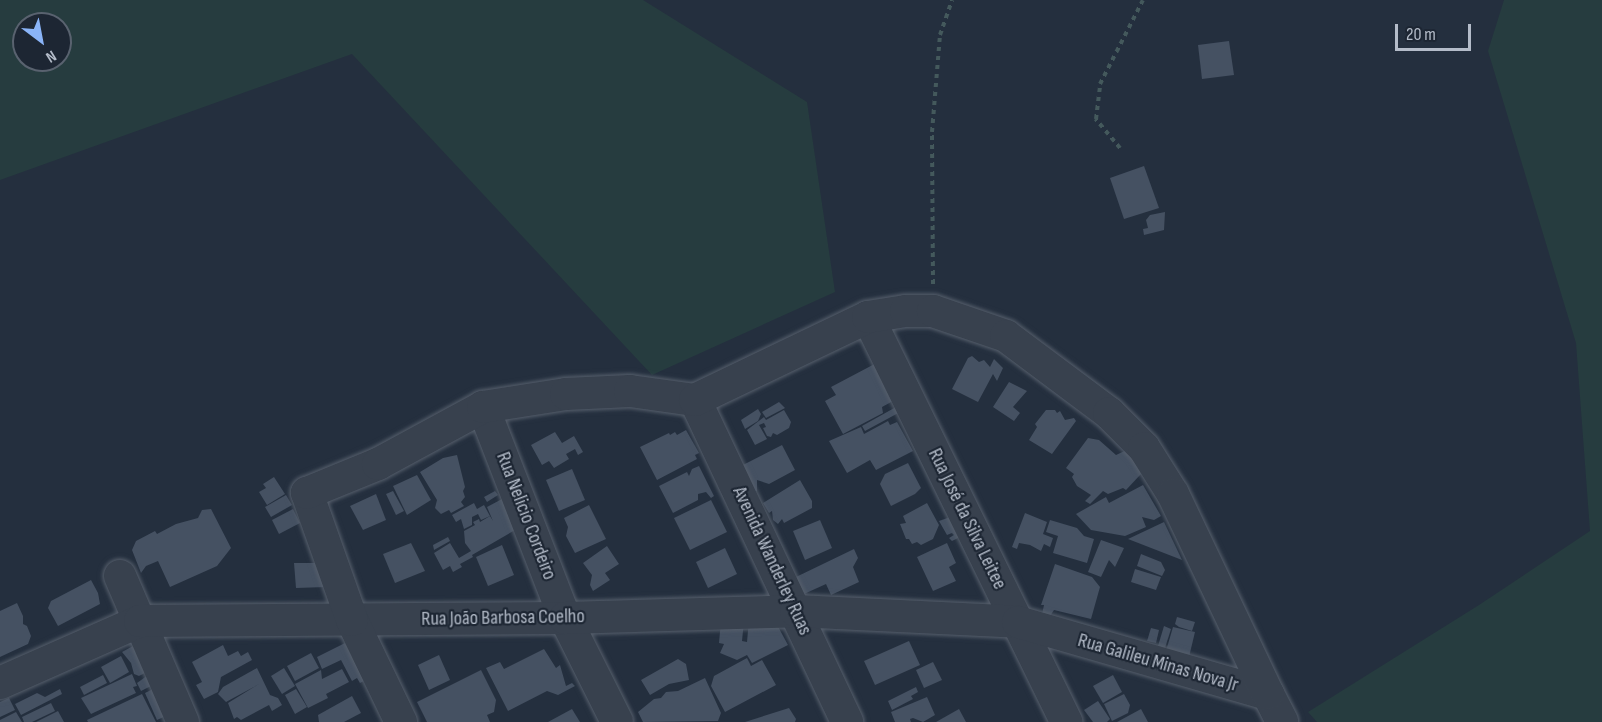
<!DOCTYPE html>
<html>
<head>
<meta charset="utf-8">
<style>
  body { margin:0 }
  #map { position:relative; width:1602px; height:722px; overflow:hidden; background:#242f3e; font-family:"Sofia Sans Condensed",sans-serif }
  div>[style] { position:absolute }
  .green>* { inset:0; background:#263c3f }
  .building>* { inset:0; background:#455162 }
  .path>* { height:4px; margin-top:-2px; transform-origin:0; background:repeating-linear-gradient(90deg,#44595c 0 4.5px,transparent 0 9px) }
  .roads { filter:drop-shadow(0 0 2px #565f6c) drop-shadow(0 0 2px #565f6c) }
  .minor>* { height:32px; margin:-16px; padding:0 16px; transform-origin:16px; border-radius:16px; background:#38414e }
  span { translate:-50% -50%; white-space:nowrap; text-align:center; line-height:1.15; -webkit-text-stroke:4.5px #1d2633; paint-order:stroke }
  .street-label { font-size:20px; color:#b4bcc9 }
  .north { position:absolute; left:12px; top:12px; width:60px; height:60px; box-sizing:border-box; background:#1d2633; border:2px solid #59626f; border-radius:50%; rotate:148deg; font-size:16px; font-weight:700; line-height:24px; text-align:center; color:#b4bcc9 }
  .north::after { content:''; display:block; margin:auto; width:21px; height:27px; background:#8ab4f8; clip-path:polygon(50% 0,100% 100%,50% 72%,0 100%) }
  .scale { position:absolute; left:1395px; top:24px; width:76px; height:27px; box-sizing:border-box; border:3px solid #b4bcc9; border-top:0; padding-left:8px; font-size:18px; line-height:21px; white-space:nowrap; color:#b4bcc9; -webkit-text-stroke:4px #1d2633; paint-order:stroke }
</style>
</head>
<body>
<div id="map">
  <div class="green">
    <div style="clip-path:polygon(evenodd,0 0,643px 0,807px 102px,835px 292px,652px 375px,352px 54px,0 180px,0 0,24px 24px,60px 24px,60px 60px,24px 60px,24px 24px)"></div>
    <div style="clip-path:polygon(1504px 0,1602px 0,1602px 722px,1317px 722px,1308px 712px,1479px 605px,1590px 531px,1576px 343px,1488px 51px)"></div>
  </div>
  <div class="building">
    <div style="clip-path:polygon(1229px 41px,1234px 75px,1202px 79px,1198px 45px)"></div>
    <div style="clip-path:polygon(1144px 166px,1159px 208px,1124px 219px,1110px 178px)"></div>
    <div style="clip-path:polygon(1165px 212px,1164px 230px,1144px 235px,1143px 229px,1148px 228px,1146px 220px,1150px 215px)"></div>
    <div style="clip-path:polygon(972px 356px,979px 362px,984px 360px,990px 367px,994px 359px,1003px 368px,997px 381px,993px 374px,978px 402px,952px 389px,968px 358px)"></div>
    <div style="clip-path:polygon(884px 359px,902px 411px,865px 431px,862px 426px,896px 407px,893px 401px,882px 407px,883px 413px,843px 434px,825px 401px,836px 395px,831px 387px)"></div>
    <div style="clip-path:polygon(1009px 382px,1027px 391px,1013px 407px,1020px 413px,1014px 421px,993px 407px)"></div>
    <div style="clip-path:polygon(779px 402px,785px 408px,766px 418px,762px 412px)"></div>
    <div style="clip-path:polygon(758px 409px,761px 414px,758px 421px,745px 429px,741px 420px)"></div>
    <div style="clip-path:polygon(784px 410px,791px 422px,789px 428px,777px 435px,773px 433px,771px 437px,767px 436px,763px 428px,766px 427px,764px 423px,759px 425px,767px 439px,755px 445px,747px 430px,764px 417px,766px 420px)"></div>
    <div style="clip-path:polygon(1046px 410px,1055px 410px,1057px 413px,1060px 411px,1065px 420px,1074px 418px,1076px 421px,1052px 454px,1029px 440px,1037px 427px,1035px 424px)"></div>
    <div style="clip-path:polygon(888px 421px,890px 425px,897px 422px,913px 451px,876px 470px,870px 460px,847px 473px,829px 441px,861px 427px,864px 434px)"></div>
    <div style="clip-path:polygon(686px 430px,699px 453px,695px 455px,697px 459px,657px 480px,640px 447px,669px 433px,670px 435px,675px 432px,677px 435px)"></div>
    <div style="clip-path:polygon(555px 432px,562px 443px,574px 436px,583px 452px,578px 455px,575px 449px,566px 454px,569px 459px,554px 468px,549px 461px,542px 465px,531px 445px)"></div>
    <div style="clip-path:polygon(1088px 438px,1099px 440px,1116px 455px,1131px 448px,1141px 474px,1126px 490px,1123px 488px,1108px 494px,1103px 491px,1090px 504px,1085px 501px,1091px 495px,1077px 486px,1072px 477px,1074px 474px,1066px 468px)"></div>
    <div style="clip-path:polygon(782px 445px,795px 470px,769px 484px,757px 480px,757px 491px,754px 492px,741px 466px)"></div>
    <div style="clip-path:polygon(457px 455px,465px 487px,463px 491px,465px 497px,461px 502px,464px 506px,451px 513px,449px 510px,441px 514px,435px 508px,437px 500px,420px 472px,443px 458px)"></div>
    <div style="clip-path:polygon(908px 463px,921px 488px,915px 494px,891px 506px,880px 484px,885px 474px)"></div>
    <div style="clip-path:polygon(699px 466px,714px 496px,711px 498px,706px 492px,698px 494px,698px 500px,673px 513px,659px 486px,687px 472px,689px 476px,692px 469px)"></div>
    <div style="clip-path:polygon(572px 469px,585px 500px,559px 511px,546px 480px)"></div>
    <div style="clip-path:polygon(417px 475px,431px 500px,407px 515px,393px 486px)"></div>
    <div style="clip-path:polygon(274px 477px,285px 494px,267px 505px,259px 492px,266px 488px,263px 484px)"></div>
    <div style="clip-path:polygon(800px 480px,812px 501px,812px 508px,784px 523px,782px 519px,778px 524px,773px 520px,772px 511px,769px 513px,763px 503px)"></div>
    <div style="clip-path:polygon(1143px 485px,1161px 516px,1154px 520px,1142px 517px,1146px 527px,1125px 536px,1091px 530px,1076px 514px,1106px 497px,1109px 503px)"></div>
    <div style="clip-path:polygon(393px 491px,404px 511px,396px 515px,386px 494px)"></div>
    <div style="clip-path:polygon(495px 491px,498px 495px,487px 502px,484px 497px)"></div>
    <div style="clip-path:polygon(376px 494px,386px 520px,363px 530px,350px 506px)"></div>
    <div style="clip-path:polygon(286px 495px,292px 505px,271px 517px,265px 507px)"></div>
    <div style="clip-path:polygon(502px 499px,515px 530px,472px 555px,473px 557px,460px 564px,462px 567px,453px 572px,450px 566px,443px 570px,434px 553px,450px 543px,459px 558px,471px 551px,465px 543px,464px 531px,475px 525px,473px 522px,479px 519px,480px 522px,490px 516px,493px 521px,487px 507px)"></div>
    <div style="clip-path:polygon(711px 500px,727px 532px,690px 550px,674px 518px)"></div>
    <div style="clip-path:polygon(474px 503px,477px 509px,484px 505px,490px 516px,481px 520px,478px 514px,472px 517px,472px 525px,464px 529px,461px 519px,456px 522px,452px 515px)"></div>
    <div style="clip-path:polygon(927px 503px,939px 525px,933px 539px,921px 545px,917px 542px,912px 544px,909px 539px,906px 539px,900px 524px,906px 523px,903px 516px)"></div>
    <div style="clip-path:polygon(589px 505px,606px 539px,575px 553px,566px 536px,568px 527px,564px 518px)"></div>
    <div style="clip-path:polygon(211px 509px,231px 548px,217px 566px,170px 587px,158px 561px,146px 566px,141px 573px,132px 550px,136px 541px,155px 531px,157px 534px,176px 524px,198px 518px,202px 510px)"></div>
    <div style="clip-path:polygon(293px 509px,300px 523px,279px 534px,272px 520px)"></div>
    <div style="clip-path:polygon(1025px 513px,1047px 522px,1043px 534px,1053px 538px,1050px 547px,1044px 544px,1041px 551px,1030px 545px,1019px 543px,1017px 549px,1012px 547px)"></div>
    <div style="clip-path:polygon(950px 517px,962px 536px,952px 541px,949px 538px,954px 535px,952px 533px,947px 535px,939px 521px)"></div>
    <div style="clip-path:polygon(820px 520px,832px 548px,805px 560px,793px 531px)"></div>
    <div style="clip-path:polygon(1050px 520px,1077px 528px,1084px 536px,1094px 539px,1087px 563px,1053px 553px,1058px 536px,1046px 532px)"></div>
    <div style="clip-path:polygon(1164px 522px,1182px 560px,1128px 539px)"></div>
    <div style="clip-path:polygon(448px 537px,450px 541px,434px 550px,433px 545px)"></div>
    <div style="clip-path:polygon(1101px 540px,1124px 548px,1115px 567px,1109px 560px,1101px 577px,1088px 572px)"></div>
    <div style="clip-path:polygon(411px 543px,425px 571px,395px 583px,383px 554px)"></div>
    <div style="clip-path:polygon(947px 543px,956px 563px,949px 567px,956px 581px,933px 591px,917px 557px)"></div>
    <div style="clip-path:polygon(502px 545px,514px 575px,488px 586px,476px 557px)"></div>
    <div style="clip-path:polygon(607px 546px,619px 564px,605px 573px,610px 580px,593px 591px,590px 585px,592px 575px,583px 563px)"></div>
    <div style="clip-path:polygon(725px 548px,737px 574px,708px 588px,696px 562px)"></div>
    <div style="clip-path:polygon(854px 549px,858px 558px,853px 567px,859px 582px,831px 595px,826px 584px,804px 594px,796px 577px)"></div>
    <div style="clip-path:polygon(1141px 554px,1161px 562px,1165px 570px,1162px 576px,1137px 566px)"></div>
    <div style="clip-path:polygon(294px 563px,316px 563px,326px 587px,296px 588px)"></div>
    <div style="clip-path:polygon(1055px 564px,1092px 577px,1100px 587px,1091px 619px,1054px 610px,1050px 616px,1042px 614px,1044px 605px,1041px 605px)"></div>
    <div style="clip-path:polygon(1135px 569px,1161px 577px,1156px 590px,1131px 582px)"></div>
    <div style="clip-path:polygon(91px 580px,98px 593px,100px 604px,58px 626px,48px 608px,51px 601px)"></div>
    <div style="clip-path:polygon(17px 603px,23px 616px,23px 624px,27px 626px,31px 636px,28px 644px,0 657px,0 611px)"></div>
    <div style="clip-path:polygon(1177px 617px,1195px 622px,1192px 631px,1179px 627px,1175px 624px)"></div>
    <div style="clip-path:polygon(749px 619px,775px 621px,788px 645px,752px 663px,747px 655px,737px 660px,720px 653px,724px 644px,719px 643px,721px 620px,744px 621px,742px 641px,747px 642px)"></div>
    <div style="clip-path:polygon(1164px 626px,1171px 629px,1165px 648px,1158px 646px)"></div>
    <div style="clip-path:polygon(1173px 627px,1195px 632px,1189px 657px,1166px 651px)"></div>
    <div style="clip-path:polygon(1151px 628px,1159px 630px,1156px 643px,1147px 641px)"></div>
    <div style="clip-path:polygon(909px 641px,920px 665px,875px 685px,864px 661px)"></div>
    <div style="clip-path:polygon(345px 643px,364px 681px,360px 683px,357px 678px,352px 681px,341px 660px,322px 669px,317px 657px)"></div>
    <div style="clip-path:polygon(223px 645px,228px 656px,238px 651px,241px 656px,248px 652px,252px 660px,221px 677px,218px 692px,204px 699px,196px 685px,202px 682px,192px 662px)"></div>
    <div style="clip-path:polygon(133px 646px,147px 672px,139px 676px,134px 674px,131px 663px,122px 652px)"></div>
    <div style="clip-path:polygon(544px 649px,556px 668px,560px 665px,566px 686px,572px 683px,575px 686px,558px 695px,547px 691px,508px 711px,486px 668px,500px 662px,504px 669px)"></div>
    <div style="clip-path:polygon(311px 653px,319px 668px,295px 681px,287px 666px)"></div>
    <div style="clip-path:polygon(439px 655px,450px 680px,429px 690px,418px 665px)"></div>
    <div style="clip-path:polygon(121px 656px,129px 672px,110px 683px,101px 667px)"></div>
    <div style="clip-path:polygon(747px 658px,751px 666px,762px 660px,776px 685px,725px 712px,711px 686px,714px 676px)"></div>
    <div style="clip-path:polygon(678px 659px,686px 664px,689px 680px,669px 684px,650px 695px,641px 680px)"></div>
    <div style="clip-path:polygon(933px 662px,942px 680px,924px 688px,916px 670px)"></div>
    <div style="clip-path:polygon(257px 668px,270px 695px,278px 698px,282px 705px,272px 711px,269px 705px,241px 720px,237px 717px,234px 719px,228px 703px,259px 684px,226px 702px,218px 694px,223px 687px)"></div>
    <div style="clip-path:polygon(284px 668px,295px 686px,282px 694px,271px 676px)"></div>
    <div style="clip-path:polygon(342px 669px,349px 682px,326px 694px,328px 698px,308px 708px,295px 684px,321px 670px,322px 679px)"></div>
    <div style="clip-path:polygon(481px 670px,496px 700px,494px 712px,487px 715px,490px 722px,427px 722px,417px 702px)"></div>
    <div style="clip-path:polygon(132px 674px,137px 686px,133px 687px,136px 693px,91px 714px,81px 698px)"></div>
    <div style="clip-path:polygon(103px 675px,107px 683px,84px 695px,80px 687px)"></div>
    <div style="clip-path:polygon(148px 675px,153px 685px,141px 691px,137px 683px)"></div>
    <div style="clip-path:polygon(1113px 675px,1122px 692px,1103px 703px,1093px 686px)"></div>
    <div style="clip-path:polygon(705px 678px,721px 713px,718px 721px,643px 722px,638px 712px,654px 699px,661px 698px,666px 692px,678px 691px)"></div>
    <div style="clip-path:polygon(916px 687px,918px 692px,911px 696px,913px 699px,892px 710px,888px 701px)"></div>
    <div style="clip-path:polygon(155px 688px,168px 715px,157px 720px,145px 693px)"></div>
    <div style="clip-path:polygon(60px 689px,62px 694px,21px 715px,15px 704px,37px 693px,45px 697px)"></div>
    <div style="clip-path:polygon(296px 689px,307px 707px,295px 714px,285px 695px)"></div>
    <div style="clip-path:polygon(142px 694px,156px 722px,88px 722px,87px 720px)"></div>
    <div style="clip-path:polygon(1124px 694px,1130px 705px,1128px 713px,1112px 721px,1104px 704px)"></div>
    <div style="clip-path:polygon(352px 696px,361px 713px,344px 722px,319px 722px,318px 715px)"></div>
    <div style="clip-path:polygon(927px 697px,935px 715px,923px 722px,913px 718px,910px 719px,911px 722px,895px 722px,891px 712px)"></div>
    <div style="clip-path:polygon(9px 698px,15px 710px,0 717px,0 702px)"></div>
    <div style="clip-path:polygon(1098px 701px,1110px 719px,1107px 722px,1093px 722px,1084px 710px)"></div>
    <div style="clip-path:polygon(51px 703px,55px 711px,32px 722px,24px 722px,22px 717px)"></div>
    <div style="clip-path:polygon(789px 708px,796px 719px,795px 722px,745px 722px)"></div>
    <div style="clip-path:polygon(572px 709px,580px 722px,548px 722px)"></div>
    <div style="clip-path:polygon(959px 709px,966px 722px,936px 722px)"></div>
    <div style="clip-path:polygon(1141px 709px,1148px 722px,1117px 722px)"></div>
    <div style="clip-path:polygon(58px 711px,64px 722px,36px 722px)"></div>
    <div style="clip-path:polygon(16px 712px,22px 722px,0 722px,0 720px)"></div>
  </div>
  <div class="path">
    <div style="left:1120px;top:148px;width:38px;rotate:-130deg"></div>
    <div style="left:1096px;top:119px;width:35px;rotate:-83deg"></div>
    <div style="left:1100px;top:84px;width:94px;rotate:-62.9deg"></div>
    <div style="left:933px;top:284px;width:152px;rotate:-90.4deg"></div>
    <div style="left:932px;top:132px;width:97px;rotate:-85.3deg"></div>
    <div style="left:940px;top:35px;width:37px;rotate:-71deg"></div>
  </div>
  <div class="roads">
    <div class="minor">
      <div style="left:868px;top:317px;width:451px;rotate:63.9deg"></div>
      <div style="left:695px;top:400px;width:356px;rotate:64.7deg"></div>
      <div style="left:483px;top:407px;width:226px;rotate:68.8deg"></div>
      <div style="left:565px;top:618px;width:116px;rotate:63.4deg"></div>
      <div style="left:120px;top:576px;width:159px;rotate:66.7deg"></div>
      <div style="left:0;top:683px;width:153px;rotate:-23.9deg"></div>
      <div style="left:140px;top:621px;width:425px;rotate:-0.4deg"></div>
      <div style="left:565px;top:618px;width:231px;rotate:-1.7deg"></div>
      <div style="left:796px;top:611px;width:222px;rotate:2.8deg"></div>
      <div style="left:1018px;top:622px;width:260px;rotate:16.1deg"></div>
      <div style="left:1268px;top:694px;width:31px;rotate:63deg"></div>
      <div style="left:401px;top:722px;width:113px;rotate:-115.7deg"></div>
      <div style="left:352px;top:620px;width:135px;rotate:-109.5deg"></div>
      <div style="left:307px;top:493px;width:77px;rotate:-22.2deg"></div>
      <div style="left:378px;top:464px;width:119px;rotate:-28.5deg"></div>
      <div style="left:483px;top:407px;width:84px;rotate:-8.9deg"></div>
      <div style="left:566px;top:394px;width:64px;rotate:-2.7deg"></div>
      <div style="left:630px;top:391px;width:66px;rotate:7.9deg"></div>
      <div style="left:695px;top:400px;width:192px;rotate:-25.6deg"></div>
      <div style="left:868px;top:317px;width:38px;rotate:-9deg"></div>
      <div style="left:906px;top:311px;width:27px"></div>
      <div style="left:933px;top:311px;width:77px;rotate:18.9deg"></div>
      <div style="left:1006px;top:336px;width:129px;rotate:36.8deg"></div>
      <div style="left:1109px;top:413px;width:49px;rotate:45deg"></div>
      <div style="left:1144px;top:448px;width:54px;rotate:57.8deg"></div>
      <div style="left:1173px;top:494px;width:221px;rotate:64.6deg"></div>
    </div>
  </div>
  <div class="street-label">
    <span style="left:526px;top:516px;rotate:69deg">Rua Nelicio Cordeiro</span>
    <span style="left:967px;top:519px;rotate:64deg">Rua José da Silva Leitee</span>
    <span style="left:772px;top:561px;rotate:65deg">Avenida Wanderley Ruas</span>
    <span style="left:503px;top:618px;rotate:-1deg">Rua João Barbosa Coelho</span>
    <span style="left:1158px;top:663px;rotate:16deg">Rua Galileu Minas Nova Jr</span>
  </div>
  <div class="north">N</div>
  <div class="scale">20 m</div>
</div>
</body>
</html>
